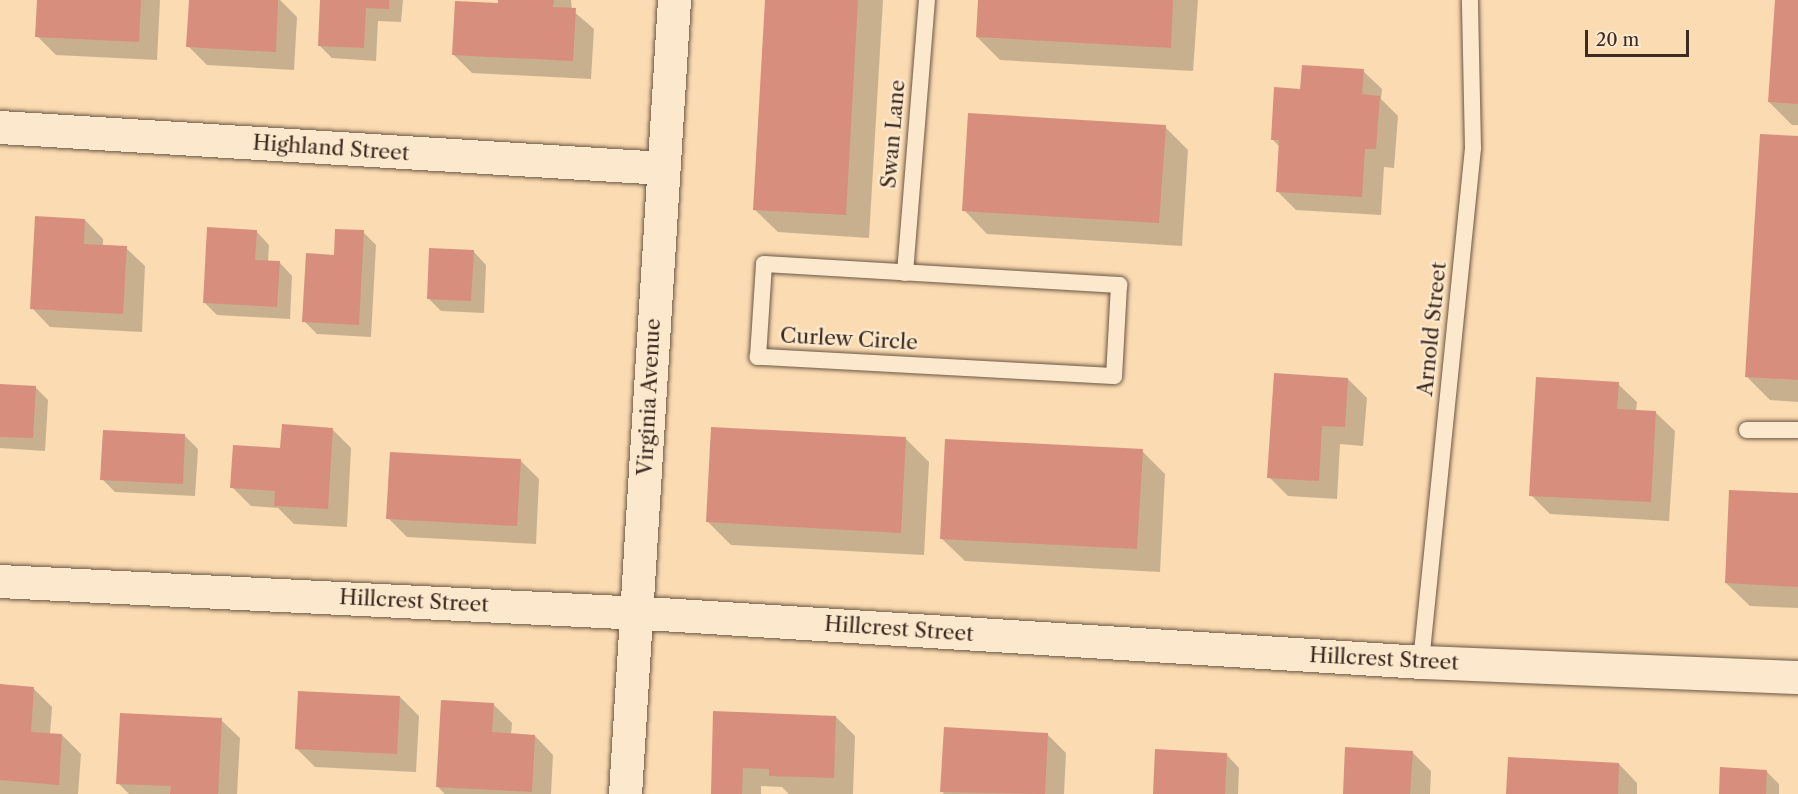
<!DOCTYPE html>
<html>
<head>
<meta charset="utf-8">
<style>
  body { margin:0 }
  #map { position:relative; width:1798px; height:794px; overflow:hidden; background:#fbdcb2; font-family:"Libre Caslon Text",serif }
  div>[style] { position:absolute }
  .shadow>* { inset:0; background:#0003 }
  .building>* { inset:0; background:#d88e7c }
  .roads { filter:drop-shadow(0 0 2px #6c5644) drop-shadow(0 0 2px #6c5644) }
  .lane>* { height:16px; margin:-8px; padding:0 8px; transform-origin:8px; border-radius:8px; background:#fce8cd }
  .street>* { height:33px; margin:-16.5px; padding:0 16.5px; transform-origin:16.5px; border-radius:16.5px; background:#fce8cd }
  span { translate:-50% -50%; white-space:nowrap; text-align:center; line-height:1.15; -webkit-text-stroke:4.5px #fce8cd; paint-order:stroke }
  .street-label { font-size:21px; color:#3d2a20 }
  .scale { position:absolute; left:1585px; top:30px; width:104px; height:27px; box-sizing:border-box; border:3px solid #3d2a20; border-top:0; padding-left:8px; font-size:18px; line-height:21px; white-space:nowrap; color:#3d2a20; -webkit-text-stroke:4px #fce8cd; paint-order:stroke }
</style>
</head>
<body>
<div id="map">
  <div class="shadow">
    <div style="clip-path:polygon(39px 0,160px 0,157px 60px,56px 55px,37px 36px)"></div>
    <div style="clip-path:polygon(190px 0,280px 0,297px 17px,294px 70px,207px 65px,188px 46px)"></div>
    <div style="clip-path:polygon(322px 0,403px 0,401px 22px,378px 21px,376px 61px,332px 58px,319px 45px)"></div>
    <div style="clip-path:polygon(500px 0,571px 0,572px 10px,594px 29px,591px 79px,472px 73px,453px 54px,499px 5px)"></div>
    <div style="clip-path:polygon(766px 0,883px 0,869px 238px,778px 232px,754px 209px)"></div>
    <div style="clip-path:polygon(979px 0,1198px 0,1193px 71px,1000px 60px,977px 37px)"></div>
    <div style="clip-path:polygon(1776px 0,1798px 0,1798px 125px,1792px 125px,1769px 102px)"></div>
    <div style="clip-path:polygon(1363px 71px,1382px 89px,1381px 99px,1398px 116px,1394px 168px,1384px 167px,1381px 215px,1296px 210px,1277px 191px,1280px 147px,1272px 139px,1301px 91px)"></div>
    <div style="clip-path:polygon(1165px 127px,1188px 150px,1182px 246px,987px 234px,964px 210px)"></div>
    <div style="clip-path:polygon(1798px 138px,1798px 402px,1770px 400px,1747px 377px)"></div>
    <div style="clip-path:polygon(85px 220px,103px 239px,103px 246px,126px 248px,145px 266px,142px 332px,50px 327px,32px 308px)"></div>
    <div style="clip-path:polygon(256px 231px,269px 245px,268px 262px,279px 262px,292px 276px,290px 319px,217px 315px,204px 302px)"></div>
    <div style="clip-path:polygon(363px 232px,376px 245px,371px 337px,317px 334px,304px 321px,336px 256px)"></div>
    <div style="clip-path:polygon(473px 251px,486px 265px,484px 313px,441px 311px,428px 298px)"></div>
    <div style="clip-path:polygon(1348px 379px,1367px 398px,1363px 446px,1340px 444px,1337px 499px,1288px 496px,1269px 477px)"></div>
    <div style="clip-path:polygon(1618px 384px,1637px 402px,1636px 412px,1656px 413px,1675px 431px,1669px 521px,1550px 514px,1531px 495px)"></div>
    <div style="clip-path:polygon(0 385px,35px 387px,48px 400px,45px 451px,0 448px)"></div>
    <div style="clip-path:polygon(332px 429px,351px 448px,347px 527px,294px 524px,278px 508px,251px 506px,232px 487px,282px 450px)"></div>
    <div style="clip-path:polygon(185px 436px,198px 449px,195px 496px,115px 492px,102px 479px)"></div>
    <div style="clip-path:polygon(906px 439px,929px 462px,924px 555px,731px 545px,708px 522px)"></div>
    <div style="clip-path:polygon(1142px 451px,1165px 474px,1160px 572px,965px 561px,941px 538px)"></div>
    <div style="clip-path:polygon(520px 460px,539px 479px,536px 544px,407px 537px,388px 518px)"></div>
    <div style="clip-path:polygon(1798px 495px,1798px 608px,1750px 606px,1726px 583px)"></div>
    <div style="clip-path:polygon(0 686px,33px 688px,52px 707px,50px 734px,62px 735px,81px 754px,78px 794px,0 794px)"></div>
    <div style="clip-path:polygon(400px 697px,419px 716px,416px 772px,315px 767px,296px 748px)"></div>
    <div style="clip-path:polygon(493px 704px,512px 723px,511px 735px,535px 736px,553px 755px,551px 794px,445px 794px,438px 787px)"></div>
    <div style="clip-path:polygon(715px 713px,836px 717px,855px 736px,853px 794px,789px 794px,782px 787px,761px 786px,761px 794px,712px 794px)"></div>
    <div style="clip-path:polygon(221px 720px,240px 738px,237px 794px,129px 794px,118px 783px)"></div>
    <div style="clip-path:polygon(1047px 734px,1066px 753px,1064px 794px,944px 794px,942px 791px)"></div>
    <div style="clip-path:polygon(1412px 752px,1431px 771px,1430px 794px,1344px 794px)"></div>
    <div style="clip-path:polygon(1226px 754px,1239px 768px,1238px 794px,1154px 794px)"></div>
    <div style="clip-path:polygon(1619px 764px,1637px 783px,1637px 794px,1508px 794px)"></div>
    <div style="clip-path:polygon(1766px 771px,1779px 784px,1779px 794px,1720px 794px)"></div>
  </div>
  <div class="building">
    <div style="clip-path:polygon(37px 0,141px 0,139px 42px,35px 37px)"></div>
    <div style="clip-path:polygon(189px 0,278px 0,276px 52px,186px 47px)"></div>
    <div style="clip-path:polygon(320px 0,389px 0,389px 9px,366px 8px,364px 48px,318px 46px)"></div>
    <div style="clip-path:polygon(498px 0,554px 0,553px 7px,576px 8px,573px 61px,452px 55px,455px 1px,498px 3px)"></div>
    <div style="clip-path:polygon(765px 0,858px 0,846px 215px,753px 210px)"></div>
    <div style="clip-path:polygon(978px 0,1173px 0,1171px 48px,976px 37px)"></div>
    <div style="clip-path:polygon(1775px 0,1798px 0,1798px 104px,1768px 102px)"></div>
    <div style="clip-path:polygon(1302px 65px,1364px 69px,1362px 94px,1380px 96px,1376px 149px,1365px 149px,1362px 197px,1276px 192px,1279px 140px,1271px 140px,1274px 87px,1300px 89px)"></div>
    <div style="clip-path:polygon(968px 113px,1166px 125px,1159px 223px,962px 211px)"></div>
    <div style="clip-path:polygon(1760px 134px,1798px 136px,1798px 380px,1745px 377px)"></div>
    <div style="clip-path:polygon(35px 216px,85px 219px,84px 244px,127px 246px,123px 314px,30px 309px)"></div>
    <div style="clip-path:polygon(207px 227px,257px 230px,255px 260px,280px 261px,277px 307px,203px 303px)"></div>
    <div style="clip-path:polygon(335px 229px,364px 230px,359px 325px,302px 322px,306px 253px,334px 255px)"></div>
    <div style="clip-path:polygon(429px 248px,474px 250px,471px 301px,427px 299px)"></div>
    <div style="clip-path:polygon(1274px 373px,1348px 378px,1345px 427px,1322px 426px,1319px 481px,1267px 478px)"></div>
    <div style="clip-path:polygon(1536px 377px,1619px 382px,1617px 409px,1656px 411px,1651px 502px,1529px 496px)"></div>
    <div style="clip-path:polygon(0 384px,36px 386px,33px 438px,0 437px)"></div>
    <div style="clip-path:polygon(282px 424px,333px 428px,328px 509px,274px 506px,275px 491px,230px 488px,233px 445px,280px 448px)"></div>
    <div style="clip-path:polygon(711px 427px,906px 437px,901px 533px,706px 522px)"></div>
    <div style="clip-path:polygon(103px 430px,185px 434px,183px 484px,100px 480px)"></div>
    <div style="clip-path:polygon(945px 439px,1143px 449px,1137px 549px,940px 539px)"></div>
    <div style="clip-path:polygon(390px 452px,521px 459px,517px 526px,386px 519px)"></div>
    <div style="clip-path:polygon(1729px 490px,1798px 493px,1798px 587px,1725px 583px)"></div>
    <div style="clip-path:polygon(0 684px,34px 687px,31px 732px,62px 734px,59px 785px,0 780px)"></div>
    <div style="clip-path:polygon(298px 691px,400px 696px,397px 754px,295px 749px)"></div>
    <div style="clip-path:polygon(441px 700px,494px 703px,492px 732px,535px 735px,532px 792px,436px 787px)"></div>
    <div style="clip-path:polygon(713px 711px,836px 716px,834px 778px,769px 776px,769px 769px,743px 768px,742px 794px,711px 794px)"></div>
    <div style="clip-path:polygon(120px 713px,222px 718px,218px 794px,170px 794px,171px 786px,116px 784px)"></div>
    <div style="clip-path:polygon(944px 727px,1048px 733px,1045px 794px,940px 792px)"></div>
    <div style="clip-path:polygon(1345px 747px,1413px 751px,1410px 794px,1343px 794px)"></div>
    <div style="clip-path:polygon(1155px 749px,1227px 753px,1225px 794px,1153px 794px)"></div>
    <div style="clip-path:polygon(1508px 757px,1619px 763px,1618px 794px,1506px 794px)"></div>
    <div style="clip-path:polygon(1720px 767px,1767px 770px,1766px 794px,1719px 794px)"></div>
  </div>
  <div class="roads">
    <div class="lane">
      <div style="left:764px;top:264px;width:356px;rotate:3.4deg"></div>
      <div style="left:1119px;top:285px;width:91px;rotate:93.1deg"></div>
      <div style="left:1114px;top:376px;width:357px;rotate:-176.9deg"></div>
      <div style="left:758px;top:357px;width:93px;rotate:-86.3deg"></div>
      <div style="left:905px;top:273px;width:274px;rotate:-85.4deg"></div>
      <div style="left:1747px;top:430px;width:51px"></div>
      <div style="left:1421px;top:662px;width:517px;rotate:-84.22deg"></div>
      <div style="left:1473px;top:148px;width:148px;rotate:-91.2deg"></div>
    </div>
    <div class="street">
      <div style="left:0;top:127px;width:664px;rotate:3.54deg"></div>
      <div style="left:0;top:581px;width:662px;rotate:2.86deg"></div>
      <div style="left:661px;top:614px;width:762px;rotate:3.61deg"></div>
      <div style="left:1421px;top:662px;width:377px;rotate:2.3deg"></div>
      <div style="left:625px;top:794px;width:796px;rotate:-86.47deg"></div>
    </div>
  </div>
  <div class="street-label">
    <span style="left:893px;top:134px;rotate:-85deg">Swan Lane</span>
    <span style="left:331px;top:148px;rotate:4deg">Highland Street</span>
    <span style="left:1432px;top:329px;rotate:-84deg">Arnold Street</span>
    <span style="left:849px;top:339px;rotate:3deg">Curlew Circle</span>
    <span style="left:649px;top:397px;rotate:-87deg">Virginia Avenue</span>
    <span style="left:414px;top:601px;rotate:3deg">Hillcrest Street</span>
    <span style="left:899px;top:629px;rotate:4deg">Hillcrest Street</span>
    <span style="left:1384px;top:659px;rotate:3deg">Hillcrest Street</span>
  </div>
  <div class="scale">20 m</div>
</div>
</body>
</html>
